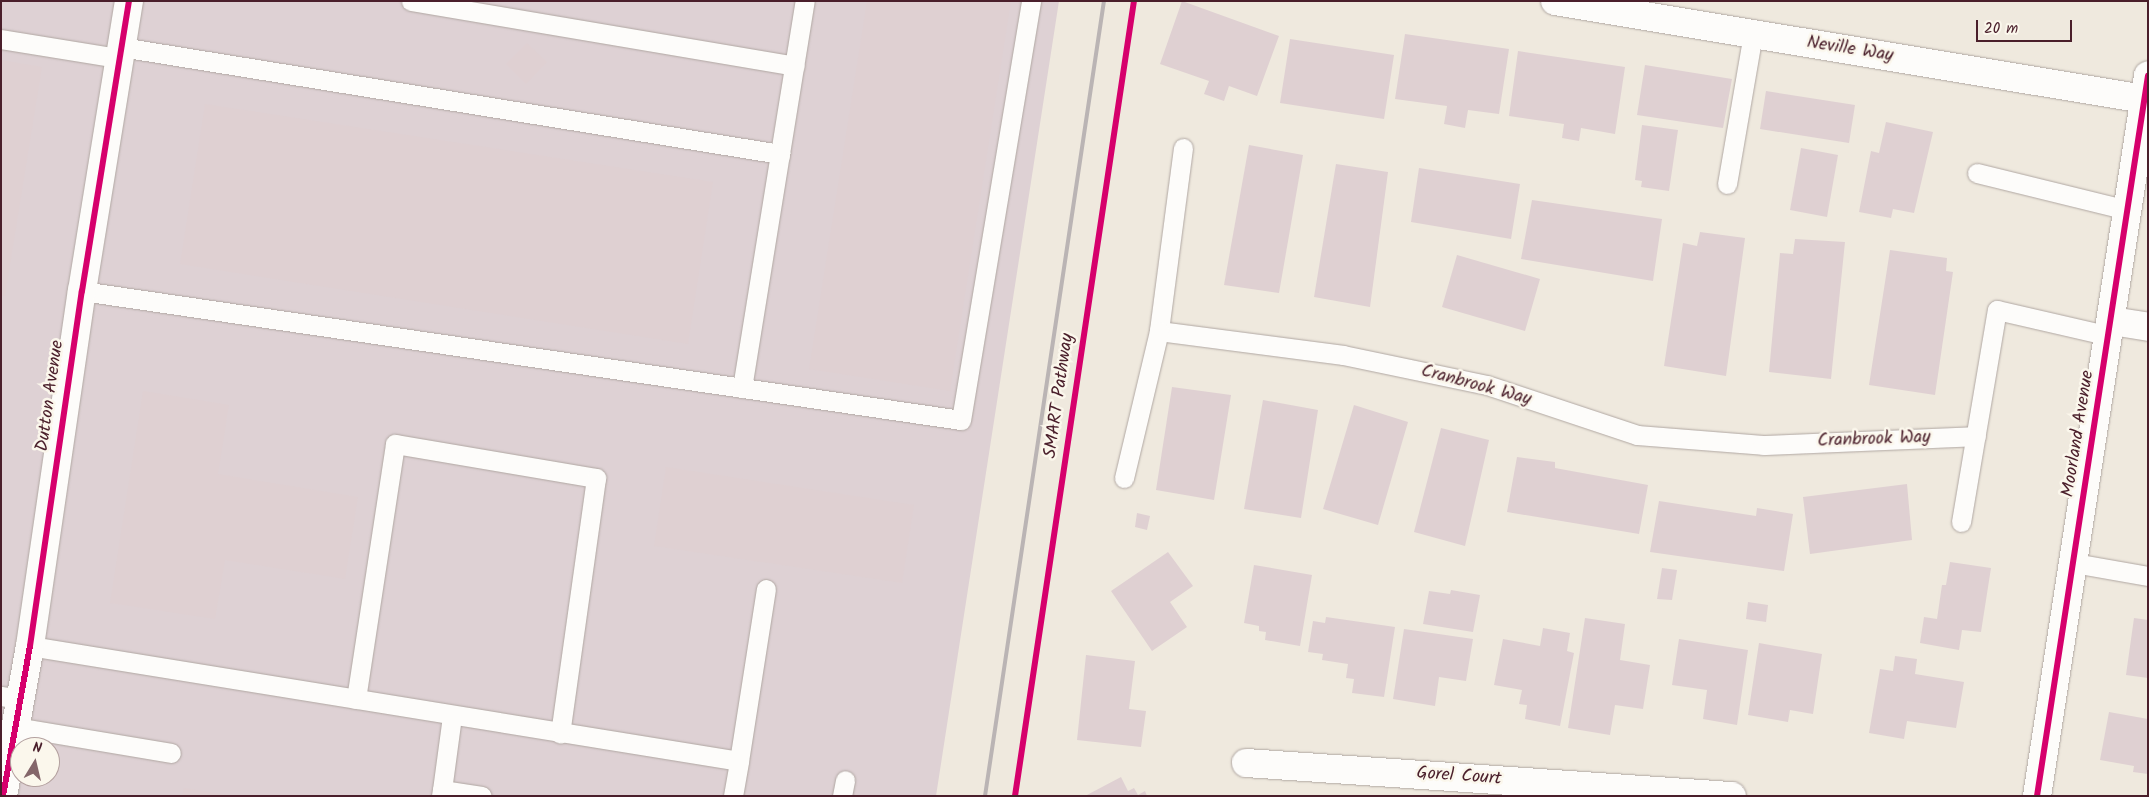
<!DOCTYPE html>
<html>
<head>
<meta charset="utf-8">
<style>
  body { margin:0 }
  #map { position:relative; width:2149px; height:797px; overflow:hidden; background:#efe9de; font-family:Kalam,sans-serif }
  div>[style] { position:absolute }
  .industrial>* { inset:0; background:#ded1d4 }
  .building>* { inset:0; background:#dfd0d2 }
  .roads { filter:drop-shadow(0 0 1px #b0a7a2) drop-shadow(0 0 1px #b0a7a2) }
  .service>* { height:19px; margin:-9.5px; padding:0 9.5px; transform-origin:9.5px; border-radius:9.5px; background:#fdfcfa }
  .minor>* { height:28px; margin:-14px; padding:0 14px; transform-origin:14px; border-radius:14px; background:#fdfcfa }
  .tertiary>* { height:28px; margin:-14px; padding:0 14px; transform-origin:14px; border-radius:14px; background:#fdfcfa }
  .rail>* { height:4px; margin:-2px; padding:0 2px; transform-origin:2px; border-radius:2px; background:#bab4b4 }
  .cycleway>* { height:6px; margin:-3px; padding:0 3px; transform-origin:3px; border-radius:3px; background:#d6006c }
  span { translate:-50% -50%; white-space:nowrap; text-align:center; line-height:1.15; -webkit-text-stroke:5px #fbf7ec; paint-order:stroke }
  .street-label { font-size:18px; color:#4a1f2b }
  .frame { position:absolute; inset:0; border:2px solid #4a1f2b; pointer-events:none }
  .north { position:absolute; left:10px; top:737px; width:50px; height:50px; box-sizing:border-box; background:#fbf7ec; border:1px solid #b4a19f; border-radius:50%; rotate:9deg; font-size:14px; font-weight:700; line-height:20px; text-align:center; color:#4a1f2b }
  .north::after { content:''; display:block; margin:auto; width:18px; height:22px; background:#84666a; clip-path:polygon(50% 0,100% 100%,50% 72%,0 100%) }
  .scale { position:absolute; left:1976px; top:20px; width:96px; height:22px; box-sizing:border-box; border:2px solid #4a1f2b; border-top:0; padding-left:6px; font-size:15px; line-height:18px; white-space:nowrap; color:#4a1f2b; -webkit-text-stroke:4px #fbf7ec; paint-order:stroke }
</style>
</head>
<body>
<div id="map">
  <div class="industrial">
    <div style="clip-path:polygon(evenodd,1px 1px,1059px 1px,936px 796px,1px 796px,1px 1px,20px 747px,50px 747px,50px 777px,20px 777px,20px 747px)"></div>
  </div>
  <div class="building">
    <div style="clip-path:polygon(867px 1px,1011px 1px,950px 391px,809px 369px)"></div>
    <div style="clip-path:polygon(1182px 1px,1279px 36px,1257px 96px,1229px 86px,1224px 101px,1204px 94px,1209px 81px,1160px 64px)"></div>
    <div style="clip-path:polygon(1405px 34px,1509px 49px,1499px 114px,1468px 110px,1465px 128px,1444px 124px,1447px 106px,1395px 99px)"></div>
    <div style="clip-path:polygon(1290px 39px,1394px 55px,1384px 119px,1280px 103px)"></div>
    <div style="clip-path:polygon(527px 43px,547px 62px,526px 84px,506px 64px)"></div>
    <div style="clip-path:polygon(1518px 51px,1625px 67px,1615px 134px,1581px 128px,1579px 141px,1562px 138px,1564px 124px,1509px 116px)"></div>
    <div style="clip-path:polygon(1px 60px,42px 67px,5px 296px,1px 296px)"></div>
    <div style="clip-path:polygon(1645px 65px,1732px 79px,1723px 128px,1637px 115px)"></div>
    <div style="clip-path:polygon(1766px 91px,1855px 105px,1849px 143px,1760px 129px)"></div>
    <div style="clip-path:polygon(205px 104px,713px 182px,688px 344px,180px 264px)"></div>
    <div style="clip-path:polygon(1886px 122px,1933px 132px,1914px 213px,1893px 209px,1891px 218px,1859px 212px,1871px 151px,1879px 153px)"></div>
    <div style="clip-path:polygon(1642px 125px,1678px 130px,1669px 191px,1641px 187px,1642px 181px,1635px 180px)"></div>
    <div style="clip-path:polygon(1249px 145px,1303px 155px,1279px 293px,1224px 285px)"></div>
    <div style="clip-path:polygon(1801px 148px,1838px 155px,1827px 217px,1790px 210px)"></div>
    <div style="clip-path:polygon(1336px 164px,1388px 172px,1370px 307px,1314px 297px)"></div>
    <div style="clip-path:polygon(1419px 168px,1520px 184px,1511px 239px,1411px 222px)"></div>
    <div style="clip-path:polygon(1532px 200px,1662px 219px,1653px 281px,1521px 259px)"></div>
    <div style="clip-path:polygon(1700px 232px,1745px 238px,1726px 376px,1664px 366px,1683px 243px,1697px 246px)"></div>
    <div style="clip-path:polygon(1795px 239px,1845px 242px,1831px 379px,1769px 372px,1780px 253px,1793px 254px)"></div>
    <div style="clip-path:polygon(1890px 250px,1947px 258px,1946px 271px,1953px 272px,1935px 395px,1869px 385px)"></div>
    <div style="clip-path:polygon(1457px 255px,1540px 279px,1525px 331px,1442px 307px)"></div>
    <div style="clip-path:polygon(1172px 387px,1231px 395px,1214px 500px,1156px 490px)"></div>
    <div style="clip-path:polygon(143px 391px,229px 405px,218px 474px,358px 497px,345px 579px,225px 560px,215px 619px,110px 603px)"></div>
    <div style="clip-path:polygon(1263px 400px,1318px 410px,1301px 518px,1244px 509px)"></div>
    <div style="clip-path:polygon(1354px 405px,1408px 422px,1378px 525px,1323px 509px)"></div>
    <div style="clip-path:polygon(1441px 428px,1489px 440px,1465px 546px,1414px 532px)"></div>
    <div style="clip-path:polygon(1517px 457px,1555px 462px,1555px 468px,1648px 485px,1639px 534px,1507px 512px)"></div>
    <div style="clip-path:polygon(666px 467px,914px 505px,902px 583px,654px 546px)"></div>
    <div style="clip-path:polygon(1907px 484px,1912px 540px,1810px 554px,1803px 497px)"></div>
    <div style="clip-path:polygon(1659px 501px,1756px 516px,1757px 508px,1793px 514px,1784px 571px,1650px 552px)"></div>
    <div style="clip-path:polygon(1137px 513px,1150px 516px,1147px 530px,1135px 527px)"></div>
    <div style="clip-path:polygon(1168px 552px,1193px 586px,1170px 602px,1187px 627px,1152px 651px,1111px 591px)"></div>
    <div style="clip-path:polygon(1950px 562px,1991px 568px,1981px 632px,1962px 630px,1959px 650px,1920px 643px,1924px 617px,1937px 619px,1942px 585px,1946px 585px)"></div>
    <div style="clip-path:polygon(1254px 565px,1312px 575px,1300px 646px,1265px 640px,1266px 632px,1259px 631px,1259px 626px,1244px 623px)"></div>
    <div style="clip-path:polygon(1662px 568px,1677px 570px,1672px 600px,1657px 599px)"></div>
    <div style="clip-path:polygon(1451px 590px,1480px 595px,1473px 632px,1423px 624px,1429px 591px,1450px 594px)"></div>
    <div style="clip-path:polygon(1748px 602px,1768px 605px,1766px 622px,1746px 619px)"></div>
    <div style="clip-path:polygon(1326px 617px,1395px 627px,1384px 697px,1352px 693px,1354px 679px,1346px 678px,1348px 664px,1322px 660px,1323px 654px,1308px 652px,1313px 621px,1325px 623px)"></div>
    <div style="clip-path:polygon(1585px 618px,1625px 624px,1620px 660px,1650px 665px,1643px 709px,1615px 705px,1610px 735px,1568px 728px)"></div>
    <div style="clip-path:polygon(2134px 618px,2148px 620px,2148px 678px,2126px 675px)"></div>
    <div style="clip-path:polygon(1543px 628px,1570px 633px,1567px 651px,1574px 653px,1560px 726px,1525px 719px,1527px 705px,1519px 704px,1522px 690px,1494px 685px,1503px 639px,1540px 646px)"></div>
    <div style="clip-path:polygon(1404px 629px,1473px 639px,1466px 681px,1439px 677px,1435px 706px,1393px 699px)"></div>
    <div style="clip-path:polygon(1679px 639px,1748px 650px,1737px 725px,1703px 719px,1707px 690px,1672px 685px)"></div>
    <div style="clip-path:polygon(1759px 643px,1822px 654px,1813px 714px,1790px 710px,1788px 722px,1748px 715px)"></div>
    <div style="clip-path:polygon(1086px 655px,1135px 661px,1129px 709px,1146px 711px,1141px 747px,1077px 740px)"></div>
    <div style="clip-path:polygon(1895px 656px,1917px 659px,1915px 674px,1964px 682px,1956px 728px,1907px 721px,1904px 739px,1869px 733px,1880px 669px,1893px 671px)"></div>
    <div style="clip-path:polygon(2109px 712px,2148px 719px,2148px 774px,2133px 772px,2134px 766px,2100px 760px)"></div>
    <div style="clip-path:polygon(1121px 777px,1128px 791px,1134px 788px,1138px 795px,1145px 791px,1147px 796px,1085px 796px)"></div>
    <div style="clip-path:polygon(184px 788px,228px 795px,227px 796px,182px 796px)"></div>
  </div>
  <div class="roads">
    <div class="service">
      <div style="left:411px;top:1px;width:389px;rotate:9.6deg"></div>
      <div style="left:1px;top:39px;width:119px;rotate:9.2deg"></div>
      <div style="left:121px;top:47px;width:668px;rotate:9.22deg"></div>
      <div style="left:1183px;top:148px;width:185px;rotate:97.5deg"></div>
      <div style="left:1159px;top:331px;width:186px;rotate:7.4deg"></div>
      <div style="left:1343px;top:355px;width:147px;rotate:11.8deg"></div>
      <div style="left:1487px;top:385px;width:158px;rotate:18.4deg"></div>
      <div style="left:1637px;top:435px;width:126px;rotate:4.5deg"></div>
      <div style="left:1763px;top:445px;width:213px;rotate:-2.4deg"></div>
      <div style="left:1977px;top:173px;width:155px;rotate:13.8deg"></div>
      <div style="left:1727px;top:184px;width:152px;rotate:-80.2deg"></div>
      <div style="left:82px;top:291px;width:888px;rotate:8.35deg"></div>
      <div style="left:961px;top:420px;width:425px;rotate:-80.5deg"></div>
      <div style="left:742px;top:388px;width:392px;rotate:-80.8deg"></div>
      <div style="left:1124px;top:478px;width:151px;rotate:-76.6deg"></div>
      <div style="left:1961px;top:522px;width:215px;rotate:-80.4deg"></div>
      <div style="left:1997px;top:310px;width:116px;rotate:13deg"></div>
      <div style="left:2074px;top:563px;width:75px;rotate:10deg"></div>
      <div style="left:30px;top:646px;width:718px;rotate:9.21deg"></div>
      <div style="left:739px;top:761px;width:174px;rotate:-81.1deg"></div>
      <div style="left:1px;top:696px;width:18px;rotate:9deg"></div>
      <div style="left:356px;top:699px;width:258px;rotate:-81.3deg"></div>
      <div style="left:395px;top:444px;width:204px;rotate:9.6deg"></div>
      <div style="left:596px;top:478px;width:258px;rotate:98deg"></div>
      <div style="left:16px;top:727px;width:157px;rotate:9.5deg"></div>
      <div style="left:442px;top:790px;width:75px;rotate:-82.3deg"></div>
      <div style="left:441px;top:796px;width:6px;rotate:-81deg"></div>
      <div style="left:442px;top:790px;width:40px;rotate:8.5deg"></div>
      <div style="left:733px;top:796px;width:36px;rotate:-80deg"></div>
      <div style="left:842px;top:796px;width:16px;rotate:-79deg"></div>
    </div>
    <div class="minor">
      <div style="left:1555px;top:1px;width:597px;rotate:9.45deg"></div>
      <div style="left:2112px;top:321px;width:36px;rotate:9deg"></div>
      <div style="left:1246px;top:763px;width:487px;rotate:3.9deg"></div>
      <div style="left:3px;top:796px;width:152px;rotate:-79.8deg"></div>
      <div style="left:30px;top:646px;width:359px;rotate:-81.7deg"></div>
      <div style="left:82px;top:291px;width:294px;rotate:-80.8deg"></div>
    </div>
    <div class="tertiary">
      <div style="left:2037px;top:796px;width:729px;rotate:-81.24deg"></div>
    </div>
  </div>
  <div class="rail">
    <div style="left:985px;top:796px;width:804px;rotate:-81.49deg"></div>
  </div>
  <div class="cycleway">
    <div style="left:3px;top:796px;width:152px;rotate:-79.8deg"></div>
    <div style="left:30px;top:646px;width:359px;rotate:-81.7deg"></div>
    <div style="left:82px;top:291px;width:294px;rotate:-80.8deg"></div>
    <div style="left:1015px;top:796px;width:804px;rotate:-81.49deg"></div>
    <div style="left:2037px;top:796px;width:729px;rotate:-81.24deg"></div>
  </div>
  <div class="street-label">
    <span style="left:1850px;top:50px;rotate:9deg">Neville Way</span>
    <span style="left:1476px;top:386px;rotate:15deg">Cranbrook Way</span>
    <span style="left:51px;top:396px;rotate:-82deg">Dutton Avenue</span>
    <span style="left:1060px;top:396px;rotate:-82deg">SMART Pathway</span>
    <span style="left:2079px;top:434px;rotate:-81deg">Moorland Avenue</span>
    <span style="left:1874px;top:440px;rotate:-2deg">Cranbrook Way</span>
    <span style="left:1459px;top:777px;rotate:4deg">Gorel Court</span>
  </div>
  <div class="frame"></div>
  <div class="north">N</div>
  <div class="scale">20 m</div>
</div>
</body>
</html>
